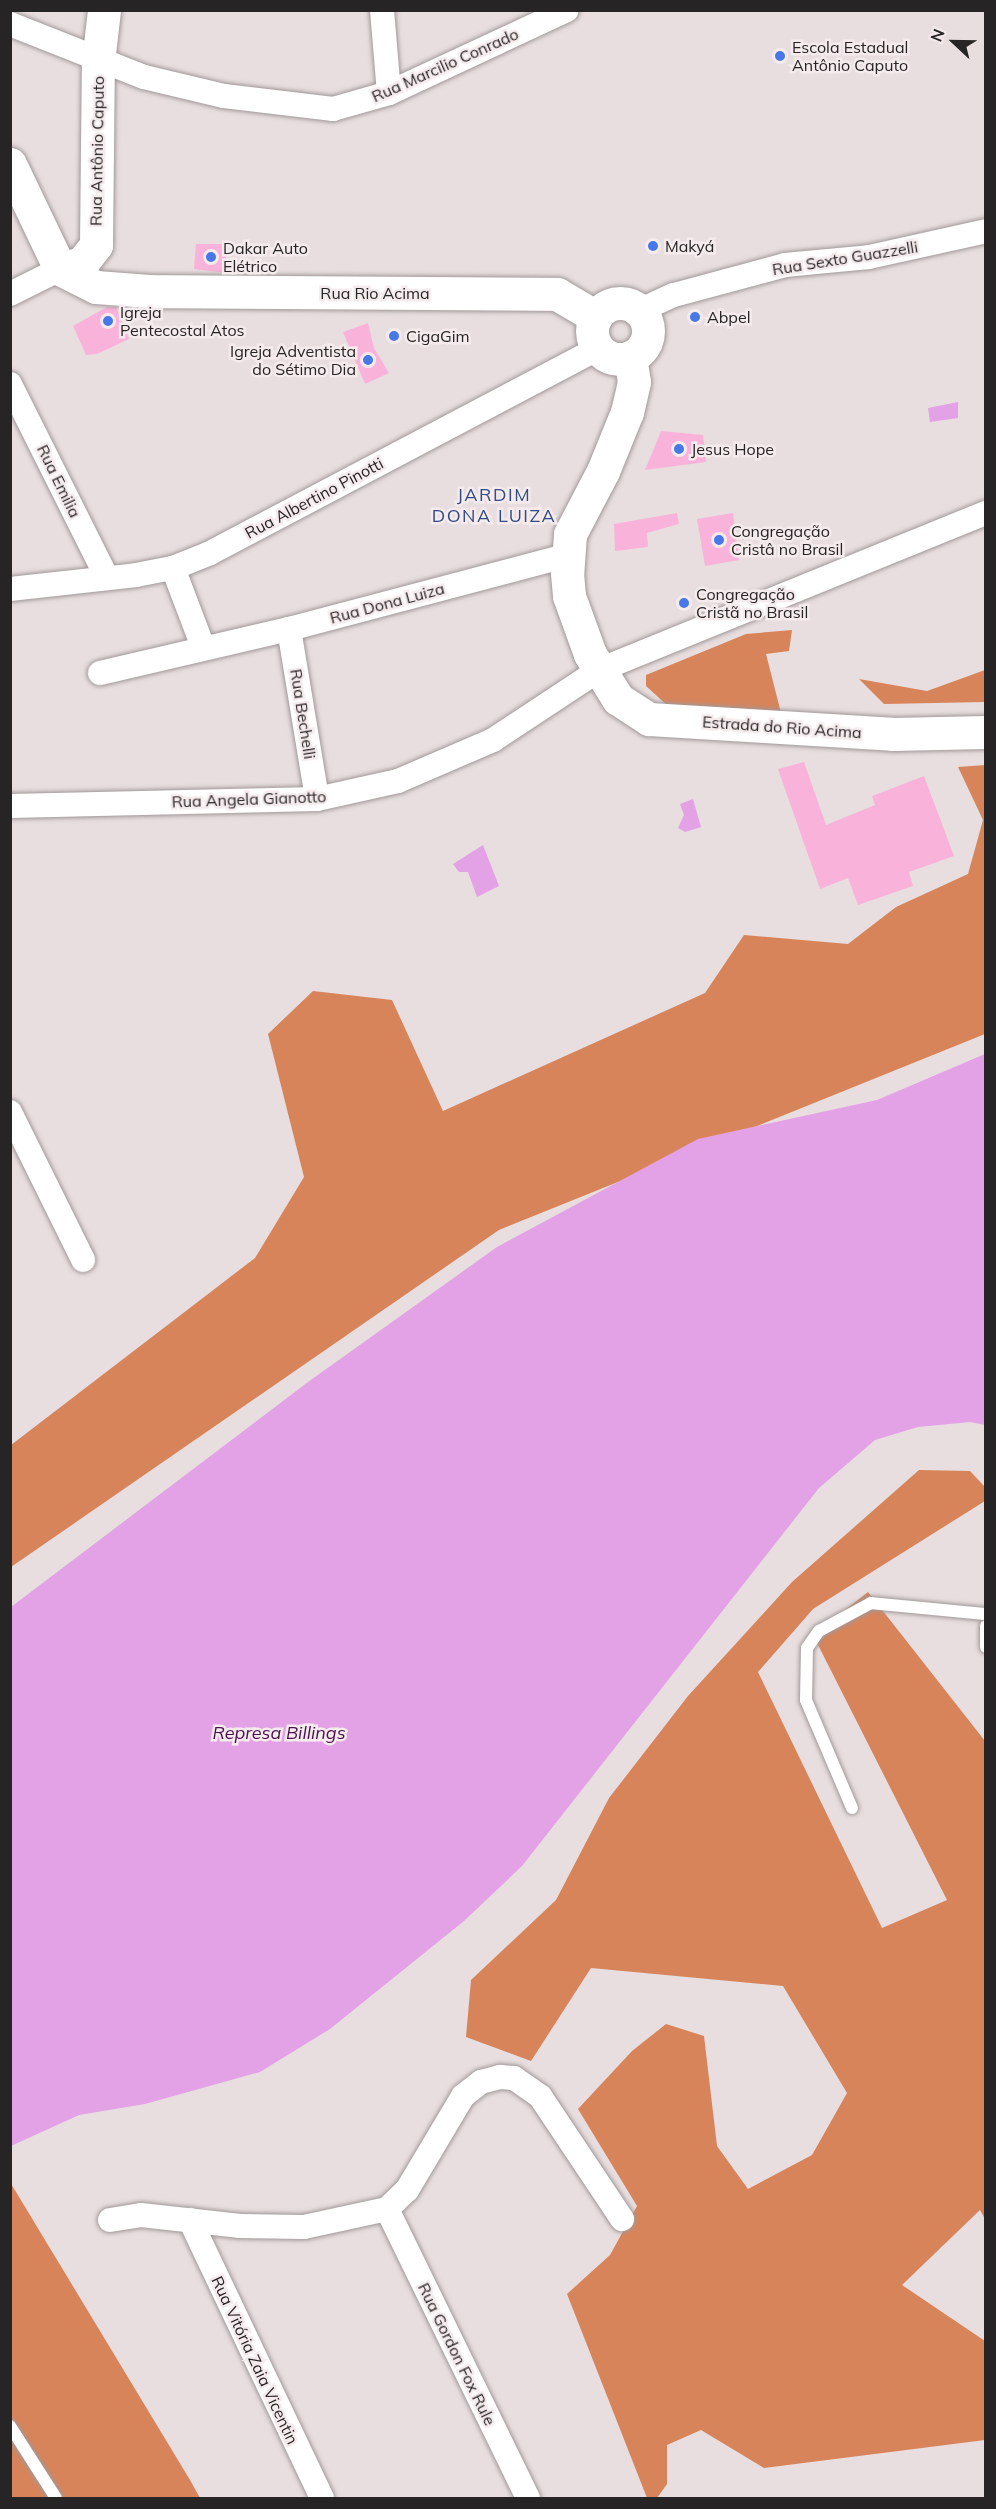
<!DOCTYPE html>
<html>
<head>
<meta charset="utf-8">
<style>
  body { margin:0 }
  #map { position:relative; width:996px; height:2509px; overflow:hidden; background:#e8dedf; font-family:Mulish,sans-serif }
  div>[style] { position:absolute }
  .forest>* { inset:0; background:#d8845a }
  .water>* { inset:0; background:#e3a1e6 }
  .building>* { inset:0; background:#f9b3da }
  .roads { filter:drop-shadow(0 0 2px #a19899) drop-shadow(0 0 2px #a19899) }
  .lane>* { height:12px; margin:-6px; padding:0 6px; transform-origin:6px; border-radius:6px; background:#fff }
  .street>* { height:24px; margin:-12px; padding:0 12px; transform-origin:12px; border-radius:12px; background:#fff }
  .secondary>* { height:33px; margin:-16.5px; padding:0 16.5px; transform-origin:16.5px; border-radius:16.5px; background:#fff }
  .secondary>.ring { margin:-16.5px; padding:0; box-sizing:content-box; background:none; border:33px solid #fff; border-radius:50% }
  .dots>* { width:16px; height:16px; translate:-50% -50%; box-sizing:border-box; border:3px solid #f5ebed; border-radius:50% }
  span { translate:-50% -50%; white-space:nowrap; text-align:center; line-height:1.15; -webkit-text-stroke:5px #f5ebed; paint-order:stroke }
  .poi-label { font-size:16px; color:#272425 }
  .left { translate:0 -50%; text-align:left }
  .right { translate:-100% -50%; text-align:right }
  .street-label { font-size:16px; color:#272425 }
  .neighbourhood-label { font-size:18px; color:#324c85; letter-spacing:1.5px }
  .water-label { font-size:18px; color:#4b114f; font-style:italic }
  .frame { position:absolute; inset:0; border:12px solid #272425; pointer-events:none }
  .north { position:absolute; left:924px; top:12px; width:60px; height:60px; -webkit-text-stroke:4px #f5ebed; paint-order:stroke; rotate:292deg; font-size:16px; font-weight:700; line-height:24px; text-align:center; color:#272425 }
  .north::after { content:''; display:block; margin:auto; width:21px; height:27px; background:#272425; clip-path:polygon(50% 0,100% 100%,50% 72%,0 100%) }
</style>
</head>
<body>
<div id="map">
  <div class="forest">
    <div style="clip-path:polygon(792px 630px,789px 651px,766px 654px,781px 713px,669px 707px,646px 686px,646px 675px,746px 634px)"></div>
    <div style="clip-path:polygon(985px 670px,985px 702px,884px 704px,859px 679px,927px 691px)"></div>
    <div style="clip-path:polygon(985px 765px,985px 1034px,499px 1230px,11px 1567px,11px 1445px,255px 1258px,304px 1177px,268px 1034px,313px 991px,392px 1000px,443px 1111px,705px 993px,744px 935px,848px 944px,896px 907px,968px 874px,983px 820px,958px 767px)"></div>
    <div style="clip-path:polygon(919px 1470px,970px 1471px,985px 1487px,985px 1501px,813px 1609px,758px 1672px,882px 1928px,947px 1900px,813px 1635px,868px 1592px,985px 1741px,985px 2219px,980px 2210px,902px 2285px,985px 2341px,985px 2440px,764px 2468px,701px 2430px,667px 2445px,667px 2484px,657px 2498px,647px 2498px,567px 2294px,610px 2255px,637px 2206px,578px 2109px,632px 2051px,666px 2024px,704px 2036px,717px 2146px,748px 2189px,812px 2155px,847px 2093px,783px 1986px,591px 1968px,531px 2061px,466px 2037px,471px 1980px,556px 1900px,609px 1798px,688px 1696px,792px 1582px)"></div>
    <div style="clip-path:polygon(10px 2182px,190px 2480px,200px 2498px,11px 2498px)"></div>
  </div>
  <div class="water">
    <div style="clip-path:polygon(958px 402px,958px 418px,930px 422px,928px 408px)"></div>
    <div style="clip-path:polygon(693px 799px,701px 827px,685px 832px,678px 828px,684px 815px,680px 804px)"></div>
    <div style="clip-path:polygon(483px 845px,499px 886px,477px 897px,468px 872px,459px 872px,453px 864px)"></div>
    <div style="clip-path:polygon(985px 1054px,985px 1425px,970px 1422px,918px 1427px,875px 1440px,819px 1488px,522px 1866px,464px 1921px,330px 2029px,260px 2072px,145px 2104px,79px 2115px,11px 2146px,11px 1607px,308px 1382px,497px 1247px,698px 1139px,877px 1100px)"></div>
  </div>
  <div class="building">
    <div style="clip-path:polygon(196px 244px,226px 244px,226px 273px,194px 269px)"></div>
    <div style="clip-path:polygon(107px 307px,116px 307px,129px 339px,97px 354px,86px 355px,73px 326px)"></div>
    <div style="clip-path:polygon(368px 323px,374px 348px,389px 373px,365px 384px,343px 332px)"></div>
    <div style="clip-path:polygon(661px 431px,703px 435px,706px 462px,645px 470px)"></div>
    <div style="clip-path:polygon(677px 513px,679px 524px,647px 533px,648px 547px,615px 551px,614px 524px)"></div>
    <div style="clip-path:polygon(733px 513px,739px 560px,705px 566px,697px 519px)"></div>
    <div style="clip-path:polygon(804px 762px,826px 825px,875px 805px,872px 796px,924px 776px,954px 856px,909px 872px,913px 886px,858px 905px,848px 878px,820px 889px,778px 769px)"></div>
  </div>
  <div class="roads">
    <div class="lane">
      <div style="left:986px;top:1626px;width:21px;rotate:90deg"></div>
      <div style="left:852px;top:1808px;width:117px;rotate:-113.1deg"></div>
      <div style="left:806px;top:1700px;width:52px;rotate:-88.9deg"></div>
      <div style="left:807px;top:1648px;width:21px;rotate:-55deg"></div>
      <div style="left:819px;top:1631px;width:59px;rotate:-28.3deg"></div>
      <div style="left:871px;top:1603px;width:116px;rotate:5.5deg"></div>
      <div style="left:10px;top:2426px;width:85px;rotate:57.4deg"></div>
    </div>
    <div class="street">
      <div style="left:382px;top:10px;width:83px;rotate:85.2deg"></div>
      <div style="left:10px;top:24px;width:144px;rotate:21.6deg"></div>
      <div style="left:144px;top:77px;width:82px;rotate:13.4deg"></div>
      <div style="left:224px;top:96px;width:110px;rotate:6.8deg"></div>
      <div style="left:333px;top:109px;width:58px;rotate:-15.9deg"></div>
      <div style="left:389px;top:93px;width:196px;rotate:-25deg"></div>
      <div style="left:10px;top:294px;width:56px;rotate:-26.6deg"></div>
      <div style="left:639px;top:311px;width:38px;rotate:-25deg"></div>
      <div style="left:674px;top:295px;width:115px;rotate:-15.1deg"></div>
      <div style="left:785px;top:265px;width:84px;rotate:-5.4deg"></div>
      <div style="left:869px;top:257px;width:120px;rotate:-12.5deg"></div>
      <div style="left:10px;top:384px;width:217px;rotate:63.4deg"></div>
      <div style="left:173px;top:568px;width:85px;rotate:69.2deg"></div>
      <div style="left:10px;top:589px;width:127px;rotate:-6.3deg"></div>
      <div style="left:136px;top:575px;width:38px;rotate:-11deg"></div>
      <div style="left:173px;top:568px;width:40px;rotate:-22deg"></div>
      <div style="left:210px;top:553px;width:439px;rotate:-27.8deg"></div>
      <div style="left:289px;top:629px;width:172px;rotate:80.6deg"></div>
      <div style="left:100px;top:673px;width:194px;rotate:-13.1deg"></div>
      <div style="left:289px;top:629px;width:290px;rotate:-14.8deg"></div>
      <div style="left:10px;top:806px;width:307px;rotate:-1.3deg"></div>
      <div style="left:317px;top:799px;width:83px;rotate:-12.5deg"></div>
      <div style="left:398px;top:781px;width:103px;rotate:-23.3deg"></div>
      <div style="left:493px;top:740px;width:127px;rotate:-33.4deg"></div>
      <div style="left:599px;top:670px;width:418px;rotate:-22.1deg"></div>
      <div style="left:10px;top:1112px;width:165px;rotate:63.7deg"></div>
      <div style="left:387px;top:2209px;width:322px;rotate:64deg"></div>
      <div style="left:110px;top:2220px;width:31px;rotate:-9deg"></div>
      <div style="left:141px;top:2215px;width:100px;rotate:6.3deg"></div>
      <div style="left:240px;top:2226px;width:64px;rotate:0.9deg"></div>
      <div style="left:304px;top:2227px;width:85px;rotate:-12.2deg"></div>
      <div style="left:387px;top:2209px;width:28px;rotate:-44deg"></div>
      <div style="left:407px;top:2190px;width:109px;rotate:-59.2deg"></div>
      <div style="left:463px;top:2096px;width:23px;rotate:-38deg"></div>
      <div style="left:481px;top:2082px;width:20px;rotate:-15deg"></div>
      <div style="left:500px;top:2077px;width:14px;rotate:4deg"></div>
      <div style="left:514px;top:2078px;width:32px;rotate:35deg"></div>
      <div style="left:540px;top:2096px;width:148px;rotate:56.3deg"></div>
      <div style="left:190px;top:2220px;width:308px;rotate:64.6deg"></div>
    </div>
    <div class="secondary">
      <div style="left:10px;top:164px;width:116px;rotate:64.5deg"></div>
      <div style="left:60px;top:269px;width:40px;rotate:26.6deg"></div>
      <div style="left:96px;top:287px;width:53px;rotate:4.3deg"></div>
      <div style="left:149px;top:291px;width:408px;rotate:0.4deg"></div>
      <div style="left:557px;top:294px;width:45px;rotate:30.5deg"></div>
      <div style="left:60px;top:269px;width:23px;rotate:-15deg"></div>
      <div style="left:82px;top:263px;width:23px;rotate:-52deg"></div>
      <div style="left:96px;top:245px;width:183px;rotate:-89.4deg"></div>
      <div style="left:98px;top:62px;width:52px;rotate:-83.4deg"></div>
      <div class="ring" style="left:592px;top:303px;width:23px;height:23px"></div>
      <div style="left:630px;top:357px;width:25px;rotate:81deg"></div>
      <div style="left:634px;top:382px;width:31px;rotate:103deg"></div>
      <div style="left:627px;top:412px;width:64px;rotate:112.1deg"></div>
      <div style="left:603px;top:471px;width:71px;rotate:117.6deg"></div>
      <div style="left:570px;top:534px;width:39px;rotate:94deg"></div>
      <div style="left:567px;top:573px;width:23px;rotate:85deg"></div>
      <div style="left:569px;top:596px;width:62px;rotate:70.1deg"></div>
      <div style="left:590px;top:654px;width:53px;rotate:58.1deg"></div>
      <div style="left:618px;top:699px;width:37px;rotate:33deg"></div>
      <div style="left:649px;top:719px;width:243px;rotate:3.5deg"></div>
      <div style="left:892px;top:734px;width:94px;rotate:-1.2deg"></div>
    </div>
  </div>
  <div class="dots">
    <div style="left:780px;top:56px;background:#4678ea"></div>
    <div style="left:653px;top:246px;background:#4678ea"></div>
    <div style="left:211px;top:257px;background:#4678ea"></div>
    <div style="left:695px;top:317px;background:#4678ea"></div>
    <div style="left:108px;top:321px;background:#4678ea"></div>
    <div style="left:394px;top:336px;background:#4678ea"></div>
    <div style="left:368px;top:360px;background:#4678ea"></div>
    <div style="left:679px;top:449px;background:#4678ea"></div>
    <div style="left:719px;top:540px;background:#4678ea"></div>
    <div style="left:684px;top:603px;background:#4678ea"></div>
  </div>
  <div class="poi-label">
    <span class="left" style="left:792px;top:56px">Escola Estadual<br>Antônio Caputo</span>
    <span class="left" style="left:665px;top:246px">Makyá</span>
    <span class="left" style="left:223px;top:257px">Dakar Auto<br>Elétrico</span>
    <span class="left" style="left:120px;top:321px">Igreja<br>Pentecostal Atos</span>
    <span class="left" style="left:707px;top:317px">Abpel</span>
    <span class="left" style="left:406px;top:336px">CigaGim</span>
    <span class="right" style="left:356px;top:360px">Igreja Adventista<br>do Sétimo Dia</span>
    <span class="left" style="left:691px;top:449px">Jesus Hope</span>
    <span class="left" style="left:731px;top:540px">Congregação<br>Cristâ no Brasil</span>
    <span class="left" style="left:696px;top:603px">Congregação<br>Cristã no Brasil</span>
  </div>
  <div class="street-label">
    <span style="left:445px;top:65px;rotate:-24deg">Rua Marcilio Conrado</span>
    <span style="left:97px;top:151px;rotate:-89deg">Rua Antônio Caputo</span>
    <span style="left:845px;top:258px;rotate:-9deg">Rua Sexto Guazzelli</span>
    <span style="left:375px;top:293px">Rua Rio Acima</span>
    <span style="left:59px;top:481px;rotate:64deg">Rua Emilia</span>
    <span style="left:314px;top:498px;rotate:-28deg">Rua Albertino Pinotti</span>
    <span style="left:387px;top:603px;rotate:-15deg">Rua Dona Luiza</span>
    <span style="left:303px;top:714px;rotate:81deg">Rua Bechelli</span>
    <span style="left:782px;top:727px;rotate:4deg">Estrada do Rio Acima</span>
    <span style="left:249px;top:799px;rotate:-2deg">Rua Angela Gianotto</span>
    <span style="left:457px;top:2354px;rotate:64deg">Rua Gordon Fox Rule</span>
    <span style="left:255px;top:2360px;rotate:65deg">Rua Vitória Zaia Vicentin</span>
  </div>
  <div class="neighbourhood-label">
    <span style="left:494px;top:506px">JARDIM<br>DONA LUIZA</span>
  </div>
  <div class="water-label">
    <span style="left:279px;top:1733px">Represa Billings</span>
  </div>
  <div class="frame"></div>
  <div class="north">N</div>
</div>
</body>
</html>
